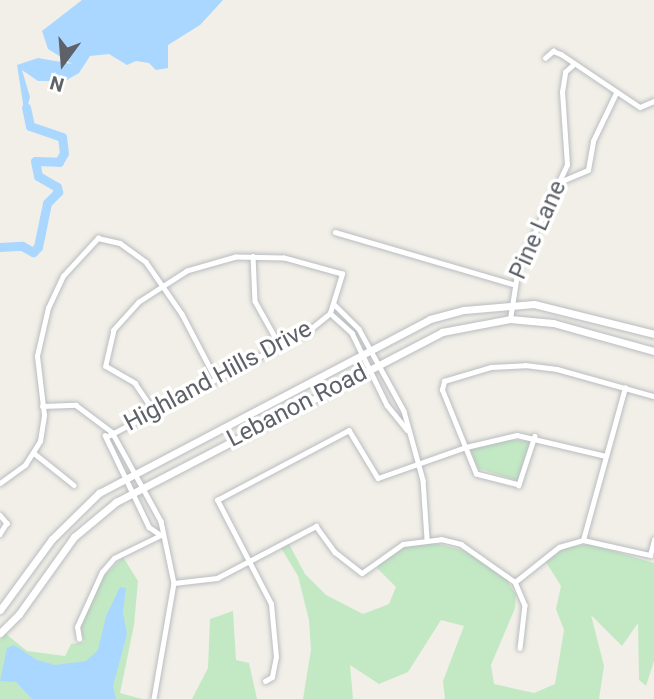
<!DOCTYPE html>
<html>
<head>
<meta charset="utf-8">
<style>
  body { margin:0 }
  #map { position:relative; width:654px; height:699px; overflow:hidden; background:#f1efe7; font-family:Roboto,sans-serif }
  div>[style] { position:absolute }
  .green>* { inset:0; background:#c3e9c4 }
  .water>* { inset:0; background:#a9d7ff }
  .river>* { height:9px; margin:-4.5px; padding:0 4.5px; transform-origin:4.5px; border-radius:4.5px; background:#a9d7ff }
  .roads { filter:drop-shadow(0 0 2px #b9bcc1) drop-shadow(0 0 2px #b9bcc1) }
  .street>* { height:4.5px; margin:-2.25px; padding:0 2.25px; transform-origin:2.25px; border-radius:2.25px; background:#fff }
  .secondary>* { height:7px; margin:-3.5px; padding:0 3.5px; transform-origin:3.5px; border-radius:3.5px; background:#fff }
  span { translate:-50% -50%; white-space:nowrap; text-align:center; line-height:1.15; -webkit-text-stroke:7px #fff; paint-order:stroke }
  .street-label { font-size:24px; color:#5e6268 }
  .north { position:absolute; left:28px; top:28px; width:70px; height:70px; -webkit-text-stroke:5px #fff; paint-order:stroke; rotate:196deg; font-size:19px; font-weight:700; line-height:28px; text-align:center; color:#5e6268 }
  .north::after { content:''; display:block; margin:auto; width:24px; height:32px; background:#5e6268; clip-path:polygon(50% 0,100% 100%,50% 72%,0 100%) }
</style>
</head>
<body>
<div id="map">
  <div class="green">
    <div style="clip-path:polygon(500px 439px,530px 441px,519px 481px,477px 468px,471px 450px)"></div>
    <div style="clip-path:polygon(434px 543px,467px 551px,505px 577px,516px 595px,515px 608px,491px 665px,494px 684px,534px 693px,555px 684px,564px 630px,556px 609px,561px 586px,546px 562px,565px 548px,589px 544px,654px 563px,654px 661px,646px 686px,639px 680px,638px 623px,622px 646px,591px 615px,604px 666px,599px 699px,445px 699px,443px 681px,464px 626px,441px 620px,408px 672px,379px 684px,350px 665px,353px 699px,303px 699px,311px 650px,309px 620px,298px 576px,281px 548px,289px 544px,305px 574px,326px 595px,363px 614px,389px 604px,396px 587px,377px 568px,380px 560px,406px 546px)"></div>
    <div style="clip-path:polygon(123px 557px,138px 581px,134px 625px,120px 693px,142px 699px,0 699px,0 640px,6px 634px,27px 651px,65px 656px,71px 644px,84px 642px,80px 625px,88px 607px,104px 576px)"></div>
    <div style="clip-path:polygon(233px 611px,236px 660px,249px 663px,257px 699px,192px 699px,208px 668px,210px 619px)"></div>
  </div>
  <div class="water">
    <div style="clip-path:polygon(82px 0,223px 0,200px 25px,168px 45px,168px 68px,156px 70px,149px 63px,136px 61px,127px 65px,109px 54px,90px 56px,79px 73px,65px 81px,38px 81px,22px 70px,30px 97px,25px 116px,17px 65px,38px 58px,72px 64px,48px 49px,42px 31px)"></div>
    <div style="clip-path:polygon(120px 587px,126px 588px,123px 612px,127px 634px,113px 686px,116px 699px,32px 699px,16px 682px,0 681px,7px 648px,14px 645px,37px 660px,55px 665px,86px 661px,98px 650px,106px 616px)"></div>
  </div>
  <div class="river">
    <div style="left:0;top:247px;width:22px;rotate:-3deg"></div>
    <div style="left:22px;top:246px;width:13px;rotate:29deg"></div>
    <div style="left:33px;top:252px;width:7px;rotate:-45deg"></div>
    <div style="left:38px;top:247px;width:45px;rotate:-78.4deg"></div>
    <div style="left:47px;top:203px;width:16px;rotate:-45deg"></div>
    <div style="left:58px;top:192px;width:5px;rotate:-101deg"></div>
    <div style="left:57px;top:187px;width:22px;rotate:-150deg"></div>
    <div style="left:38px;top:176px;width:15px;rotate:-101deg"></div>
    <div style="left:35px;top:161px;width:24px;rotate:2deg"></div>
    <div style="left:59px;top:162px;width:10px;rotate:-61deg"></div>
    <div style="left:64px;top:153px;width:16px;rotate:-97deg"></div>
    <div style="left:62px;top:137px;width:34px;rotate:-161deg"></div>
    <div style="left:30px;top:126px;width:19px;rotate:-102deg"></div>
  </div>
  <div class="roads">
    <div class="street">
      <div style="left:545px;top:58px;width:11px;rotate:-41deg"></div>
      <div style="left:553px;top:51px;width:9px;rotate:21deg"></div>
      <div style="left:561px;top:54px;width:95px;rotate:33.9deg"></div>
      <div style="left:640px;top:107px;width:15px;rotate:-23deg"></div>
      <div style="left:562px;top:181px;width:28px;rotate:-23deg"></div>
      <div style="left:588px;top:170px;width:29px;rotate:-80deg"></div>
      <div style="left:593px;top:141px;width:53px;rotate:-64.4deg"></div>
      <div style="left:335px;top:232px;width:185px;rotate:16.3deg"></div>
      <div style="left:253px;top:256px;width:45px;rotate:87.5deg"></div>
      <div style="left:255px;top:301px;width:51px;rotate:60.9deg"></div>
      <div style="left:334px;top:304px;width:35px;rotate:45deg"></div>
      <div style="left:359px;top:329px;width:94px;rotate:61.2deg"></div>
      <div style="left:404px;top:411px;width:72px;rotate:74.6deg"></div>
      <div style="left:423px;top:480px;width:59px;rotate:86.1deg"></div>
      <div style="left:330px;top:313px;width:30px;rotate:42deg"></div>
      <div style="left:352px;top:333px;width:80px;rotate:64.1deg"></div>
      <div style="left:387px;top:405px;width:32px;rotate:51deg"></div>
      <div style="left:510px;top:319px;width:52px;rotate:-81.1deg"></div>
      <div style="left:518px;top:268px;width:114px;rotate:-64.6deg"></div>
      <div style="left:567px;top:165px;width:73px;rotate:-93.9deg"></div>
      <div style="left:562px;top:92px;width:20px;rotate:-81deg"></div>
      <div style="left:565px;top:72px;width:12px;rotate:-42deg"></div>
      <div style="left:42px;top:406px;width:34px;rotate:-2deg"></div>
      <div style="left:76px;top:405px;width:45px;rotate:36.9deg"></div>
      <div style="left:112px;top:432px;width:102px;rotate:61.2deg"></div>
      <div style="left:161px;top:521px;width:63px;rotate:78.2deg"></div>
      <div style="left:174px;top:583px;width:118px;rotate:99.8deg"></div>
      <div style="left:105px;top:435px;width:102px;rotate:64.4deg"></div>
      <div style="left:149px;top:527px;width:14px;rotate:34deg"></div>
      <div style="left:535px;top:436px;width:52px;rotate:108.1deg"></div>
      <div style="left:519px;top:485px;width:44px;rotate:-165.7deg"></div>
      <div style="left:476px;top:474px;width:91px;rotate:-112deg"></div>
      <div style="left:442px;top:390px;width:9px;rotate:-77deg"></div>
      <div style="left:444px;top:381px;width:49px;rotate:-16.6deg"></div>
      <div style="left:491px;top:367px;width:34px;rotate:-3deg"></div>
      <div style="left:525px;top:365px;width:32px;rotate:7deg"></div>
      <div style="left:557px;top:369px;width:101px;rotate:15.6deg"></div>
      <div style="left:106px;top:437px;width:228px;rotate:-27.7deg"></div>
      <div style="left:308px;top:331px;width:28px;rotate:-39deg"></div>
      <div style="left:330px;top:313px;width:41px;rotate:-72.9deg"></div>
      <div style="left:342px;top:274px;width:60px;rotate:-164.6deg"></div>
      <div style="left:284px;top:258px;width:48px;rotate:-178.8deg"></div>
      <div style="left:236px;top:257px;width:51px;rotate:164.1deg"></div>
      <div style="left:187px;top:271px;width:57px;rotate:147.1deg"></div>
      <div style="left:139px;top:302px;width:38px;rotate:132deg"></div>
      <div style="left:114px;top:330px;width:37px;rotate:103deg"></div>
      <div style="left:106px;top:366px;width:34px;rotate:30deg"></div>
      <div style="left:135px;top:383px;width:34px;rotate:56deg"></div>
      <div style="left:34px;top:453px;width:51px;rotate:38.7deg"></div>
      <div style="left:0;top:483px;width:31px;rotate:-36deg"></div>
      <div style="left:25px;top:465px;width:28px;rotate:-58deg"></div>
      <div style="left:40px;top:441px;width:26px;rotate:-81deg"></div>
      <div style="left:44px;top:415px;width:59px;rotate:-96.8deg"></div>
      <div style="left:37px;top:356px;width:49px;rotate:-77.1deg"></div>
      <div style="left:48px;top:308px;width:35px;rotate:-65deg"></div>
      <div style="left:63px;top:276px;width:52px;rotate:-47.4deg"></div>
      <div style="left:98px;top:238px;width:23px;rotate:13deg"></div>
      <div style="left:120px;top:243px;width:32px;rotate:36deg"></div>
      <div style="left:146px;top:262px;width:63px;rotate:55.3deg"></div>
      <div style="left:182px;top:314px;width:73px;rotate:62.4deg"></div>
      <div style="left:0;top:515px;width:11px;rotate:49deg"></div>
      <div style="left:7px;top:523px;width:13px;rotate:122deg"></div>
      <div style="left:583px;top:540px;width:158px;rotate:-74.6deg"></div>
      <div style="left:515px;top:582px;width:56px;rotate:-38.5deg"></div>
      <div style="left:559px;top:547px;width:25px;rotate:-16deg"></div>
      <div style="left:583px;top:540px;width:69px;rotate:12.6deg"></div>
      <div style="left:650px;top:555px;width:16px;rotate:-75deg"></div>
      <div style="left:174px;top:583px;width:43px;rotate:-6.6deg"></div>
      <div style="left:217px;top:578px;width:112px;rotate:-27.7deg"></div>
      <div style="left:316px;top:526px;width:32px;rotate:54deg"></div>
      <div style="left:335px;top:552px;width:34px;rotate:38deg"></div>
      <div style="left:362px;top:573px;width:50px;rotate:-35.3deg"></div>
      <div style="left:403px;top:544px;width:38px;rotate:-7deg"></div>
      <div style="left:441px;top:539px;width:21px;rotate:14deg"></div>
      <div style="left:461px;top:544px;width:66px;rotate:35.1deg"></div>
      <div style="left:515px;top:582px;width:25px;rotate:67deg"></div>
      <div style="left:525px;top:605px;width:43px;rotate:96.6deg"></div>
      <div style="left:79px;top:639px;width:12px;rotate:-99deg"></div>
      <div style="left:77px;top:627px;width:60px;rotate:-65.6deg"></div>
      <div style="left:102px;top:572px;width:18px;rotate:-49deg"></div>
      <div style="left:114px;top:558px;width:52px;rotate:-26.1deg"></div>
      <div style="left:265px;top:681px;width:8px;rotate:-30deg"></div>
      <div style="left:272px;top:677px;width:20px;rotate:-79deg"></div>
      <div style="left:276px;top:657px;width:53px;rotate:-95.4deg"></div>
      <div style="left:271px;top:604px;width:117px;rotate:-117.4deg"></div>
      <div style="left:217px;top:500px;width:149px;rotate:-27.9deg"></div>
      <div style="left:349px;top:430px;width:56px;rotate:58.9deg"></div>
      <div style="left:378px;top:478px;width:93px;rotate:-19.4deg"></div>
      <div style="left:466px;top:447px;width:52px;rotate:-13.2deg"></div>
      <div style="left:517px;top:435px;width:91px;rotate:13.3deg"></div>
    </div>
    <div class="secondary">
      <div style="left:0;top:610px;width:88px;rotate:-53.8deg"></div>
      <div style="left:52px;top:539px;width:66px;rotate:-44.4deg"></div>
      <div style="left:99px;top:493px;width:374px;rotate:-27.7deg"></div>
      <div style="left:430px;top:319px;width:35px;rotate:-15deg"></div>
      <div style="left:464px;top:310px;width:70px;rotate:-4.9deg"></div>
      <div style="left:534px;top:304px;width:124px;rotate:14deg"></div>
      <div style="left:0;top:633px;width:27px;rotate:-45deg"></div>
      <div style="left:19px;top:614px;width:95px;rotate:-54.5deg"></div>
      <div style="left:74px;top:537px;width:55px;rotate:-39.8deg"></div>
      <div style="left:116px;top:502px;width:368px;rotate:-27.5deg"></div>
      <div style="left:442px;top:332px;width:69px;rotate:-10.8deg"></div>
      <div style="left:510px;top:319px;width:43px;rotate:5.3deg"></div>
      <div style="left:553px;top:323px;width:105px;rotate:15.5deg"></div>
    </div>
  </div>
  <div class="street-label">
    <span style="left:538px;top:230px;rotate:-66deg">Pine Lane</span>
    <span style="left:218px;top:376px;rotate:-28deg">Highland Hills Drive</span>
    <span style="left:297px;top:406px;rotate:-27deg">Lebanon Road</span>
  </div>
  <div class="north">N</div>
</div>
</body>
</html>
